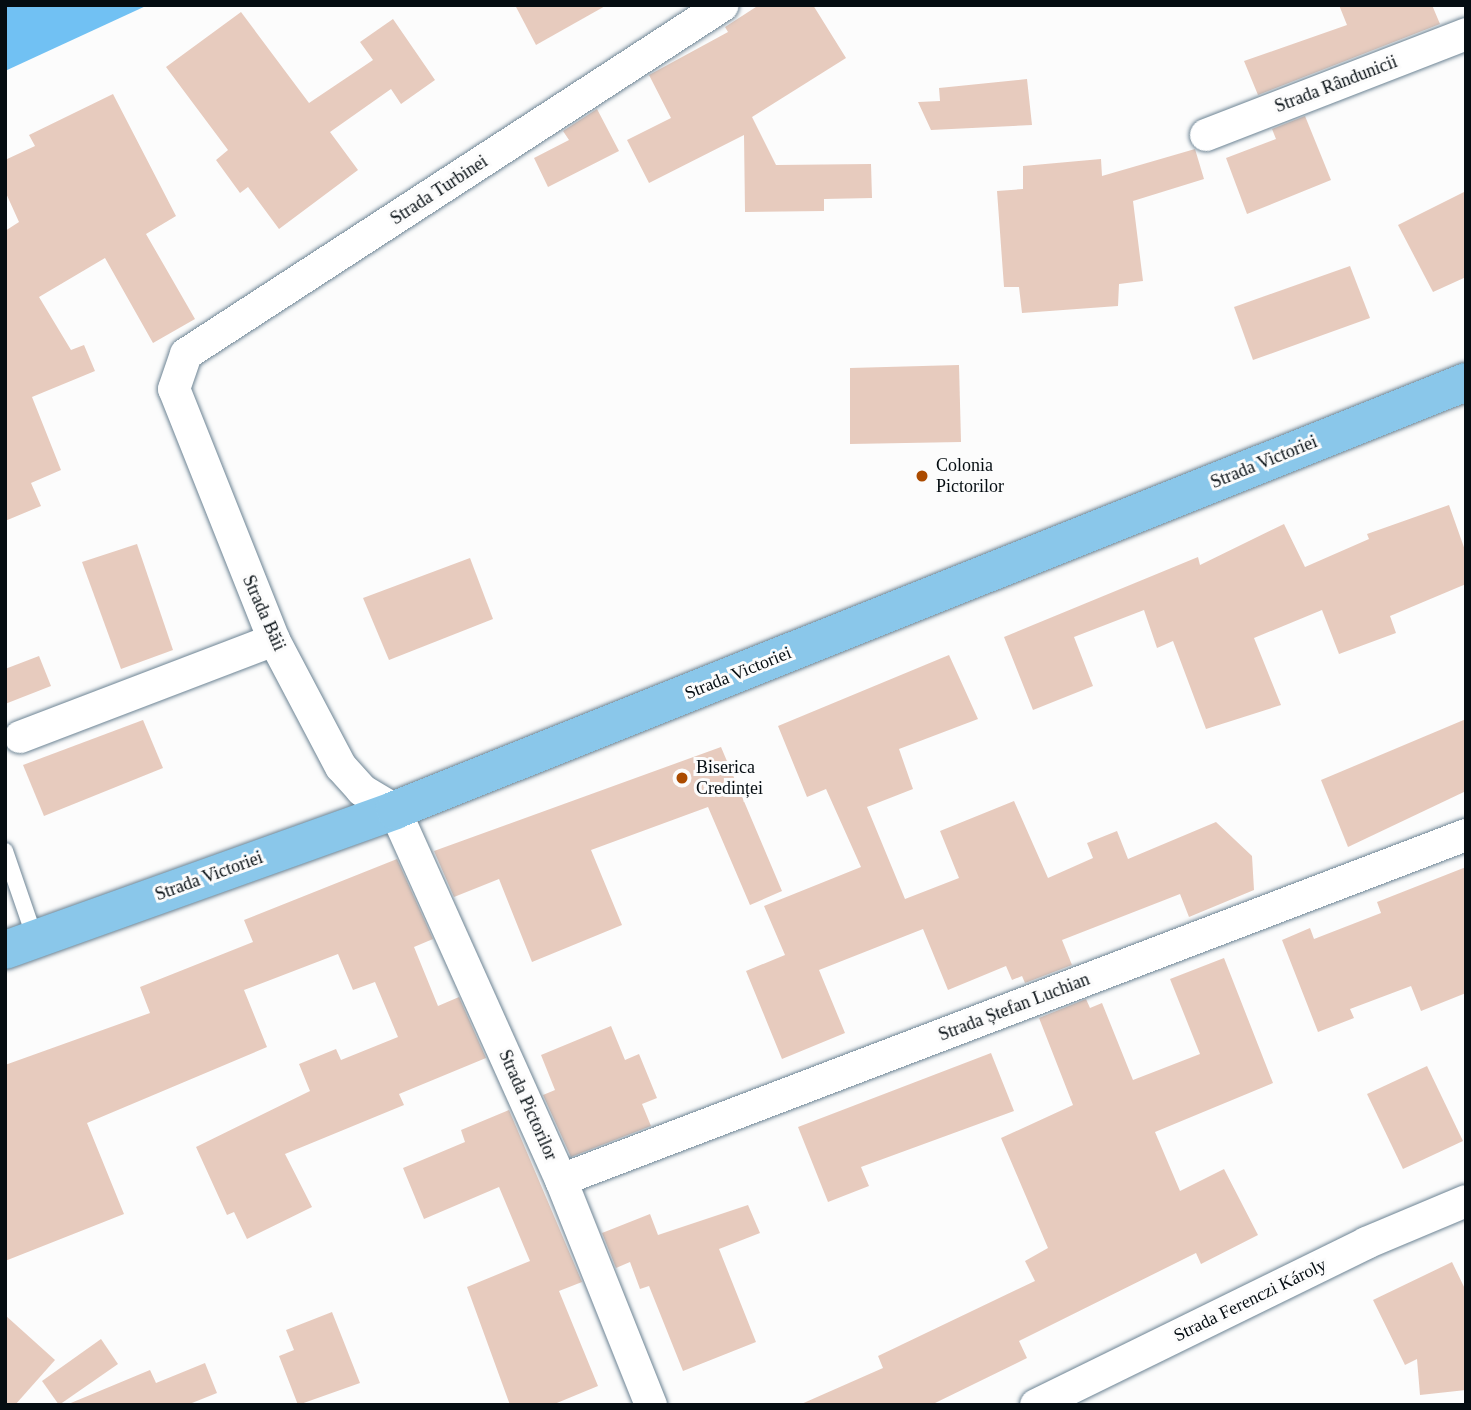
<!DOCTYPE html>
<html>
<head>
<meta charset="utf-8">
<style>
  body { margin:0 }
  #map { position:relative; width:1471px; height:1410px; overflow:hidden; background:#fcfcfc; font-family:Georgia,serif }
  div>[style] { position:absolute }
  .water>* { inset:0; background:#71c1f3 }
  .building>* { inset:0; background:#e7cbbe }
  .roads { filter:drop-shadow(0 0 2px #6d8494) drop-shadow(0 0 2px #6d8494) }
  .service>* { height:16px; margin:-8px; padding:0 8px; transform-origin:8px; border-radius:8px; background:#fff }
  .minor>* { height:32px; margin:-16px; padding:0 16px; transform-origin:16px; border-radius:16px; background:#fff }
  .primary>* { height:38px; margin:-19px; padding:0 19px; transform-origin:19px; border-radius:19px; background:#8ac7ea }
  .dots>* { width:19px; height:19px; translate:-50% -50%; box-sizing:border-box; border:4px solid #fcfcfc; border-radius:50% }
  span { translate:-50% -50%; white-space:nowrap; text-align:center; line-height:1.15; -webkit-text-stroke:6px #fcfcfc; paint-order:stroke }
  .street-label { font-size:18px; color:#050d12 }
  .poi-label { font-size:18px; color:#050d12 }
  .left { translate:0 -50%; text-align:left }
  .frame { position:absolute; inset:0; border:7px solid #050d12; pointer-events:none }
</style>
</head>
<body>
<div id="map">
  <div class="water">
    <div style="clip-path:polygon(5px 5px,148px 5px,5px 71px)"></div>
  </div>
  <div class="building">
    <div style="clip-path:polygon(515px 5px,607px 5px,536px 45px)"></div>
    <div style="clip-path:polygon(759px 5px,813px 5px,846px 58px,752px 117px,776px 165px,871px 164px,872px 198px,824px 199px,824px 211px,745px 212px,744px 135px,649px 183px,627px 140px,671px 118px,649px 75px,728px 32px,725px 27px)"></div>
    <div style="clip-path:polygon(1339px 5px,1432px 5px,1440px 24px,1258px 95px,1244px 61px,1347px 25px)"></div>
    <div style="clip-path:polygon(241px 12px,309px 103px,373px 60px,360px 42px,393px 19px,435px 80px,401px 104px,391px 89px,330px 132px,358px 170px,279px 229px,248px 187px,240px 193px,216px 160px,228px 150px,166px 67px)"></div>
    <div style="clip-path:polygon(1027px 79px,1032px 125px,931px 130px,918px 102px,940px 101px,939px 88px)"></div>
    <div style="clip-path:polygon(113px 94px,176px 216px,146px 234px,195px 319px,153px 343px,105px 258px,39px 297px,71px 350px,84px 345px,95px 371px,32px 397px,61px 470px,31px 483px,41px 506px,5px 521px,5px 231px,19px 222px,5px 191px,5px 160px,35px 146px,29px 135px)"></div>
    <div style="clip-path:polygon(597px 109px,619px 151px,548px 187px,534px 158px,569px 140px,563px 131px)"></div>
    <div style="clip-path:polygon(1305px 116px,1331px 180px,1247px 214px,1226px 158px,1276px 139px,1272px 129px)"></div>
    <div style="clip-path:polygon(1195px 149px,1204px 179px,1133px 201px,1143px 281px,1119px 284px,1118px 306px,1022px 313px,1019px 287px,1004px 287px,997px 191px,1023px 189px,1023px 166px,1101px 159px,1102px 176px)"></div>
    <div style="clip-path:polygon(1466px 191px,1466px 277px,1433px 292px,1398px 225px)"></div>
    <div style="clip-path:polygon(1350px 266px,1370px 318px,1253px 360px,1234px 307px)"></div>
    <div style="clip-path:polygon(959px 365px,961px 442px,850px 444px,850px 368px)"></div>
    <div style="clip-path:polygon(1449px 505px,1466px 553px,1466px 584px,1390px 616px,1396px 633px,1339px 654px,1322px 610px,1254px 638px,1281px 705px,1206px 729px,1173px 641px,1157px 648px,1144px 610px,1074px 637px,1093px 686px,1033px 710px,1004px 637px,1198px 557px,1200px 565px,1284px 524px,1305px 567px,1369px 539px,1367px 534px)"></div>
    <div style="clip-path:polygon(137px 544px,173px 650px,121px 669px,82px 562px)"></div>
    <div style="clip-path:polygon(470px 558px,493px 619px,389px 660px,363px 598px)"></div>
    <div style="clip-path:polygon(949px 655px,978px 719px,899px 749px,913px 789px,867px 807px,905px 899px,959px 878px,940px 831px,1014px 801px,1048px 878px,1093px 858px,1087px 843px,1117px 831px,1128px 859px,1216px 822px,1252px 856px,1254px 890px,1189px 917px,1180px 894px,1062px 940px,1072px 965px,1025px 983px,1022px 976px,1012px 980px,1006px 966px,948px 990px,923px 929px,819px 970px,845px 1033px,782px 1059px,746px 971px,785px 955px,764px 906px,861px 867px,826px 789px,807px 797px,778px 726px)"></div>
    <div style="clip-path:polygon(39px 656px,51px 686px,5px 704px,5px 669px)"></div>
    <div style="clip-path:polygon(1466px 719px,1466px 791px,1348px 847px,1321px 780px)"></div>
    <div style="clip-path:polygon(143px 720px,163px 768px,44px 816px,23px 765px)"></div>
    <div style="clip-path:polygon(721px 747px,782px 891px,750px 905px,708px 807px,591px 850px,622px 925px,532px 962px,499px 879px,454px 897px,434px 851px)"></div>
    <div style="clip-path:polygon(397px 859px,433px 939px,414px 947px,438px 1006px,459px 997px,486px 1058px,399px 1094px,404px 1105px,285px 1154px,312px 1207px,247px 1239px,234px 1212px,227px 1215px,196px 1147px,310px 1091px,299px 1064px,336px 1049px,341px 1060px,398px 1037px,375px 982px,353px 990px,338px 954px,244px 990px,267px 1047px,87px 1123px,124px 1214px,5px 1261px,5px 1065px,150px 1013px,140px 987px,253px 942px,244px 920px)"></div>
    <div style="clip-path:polygon(1466px 867px,1466px 993px,1421px 1011px,1411px 986px,1350px 1009px,1354px 1018px,1318px 1032px,1282px 940px,1310px 928px,1314px 939px,1381px 913px,1377px 902px)"></div>
    <div style="clip-path:polygon(1224px 958px,1273px 1083px,1155px 1132px,1180px 1191px,1224px 1169px,1258px 1235px,1201px 1264px,1196px 1253px,1019px 1341px,1027px 1358px,931px 1405px,799px 1405px,883px 1368px,878px 1356px,1035px 1281px,1025px 1261px,1048px 1248px,1001px 1138px,1073px 1105px,1039px 1018px,1086px 999px,1090px 1008px,1102px 1003px,1133px 1080px,1200px 1054px,1170px 979px)"></div>
    <div style="clip-path:polygon(611px 1026px,625px 1060px,639px 1054px,657px 1098px,642px 1104px,651px 1126px,571px 1157px,543px 1095px,555px 1090px,541px 1055px)"></div>
    <div style="clip-path:polygon(991px 1053px,1014px 1111px,861px 1167px,869px 1186px,828px 1202px,798px 1127px)"></div>
    <div style="clip-path:polygon(1427px 1066px,1463px 1141px,1403px 1169px,1367px 1094px)"></div>
    <div style="clip-path:polygon(509px 1110px,582px 1282px,559px 1291px,598px 1386px,552px 1405px,510px 1405px,467px 1287px,530px 1261px,499px 1187px,424px 1219px,403px 1168px,465px 1142px,461px 1130px)"></div>
    <div style="clip-path:polygon(748px 1205px,760px 1233px,719px 1249px,756px 1342px,683px 1371px,649px 1286px,640px 1289px,630px 1262px,616px 1268px,602px 1233px,650px 1214px,658px 1235px)"></div>
    <div style="clip-path:polygon(1452px 1262px,1466px 1291px,1466px 1390px,1420px 1395px,1417px 1359px,1405px 1365px,1373px 1300px)"></div>
    <div style="clip-path:polygon(332px 1312px,360px 1383px,298px 1405px,279px 1356px,294px 1350px,286px 1330px)"></div>
    <div style="clip-path:polygon(5px 1315px,55px 1360px,15px 1405px,5px 1405px)"></div>
    <div style="clip-path:polygon(101px 1339px,118px 1364px,59px 1405px,42px 1381px)"></div>
    <div style="clip-path:polygon(205px 1363px,217px 1393px,187px 1405px,66px 1405px,150px 1370px,156px 1383px)"></div>
  </div>
  <div class="roads">
    <div class="service">
      <div style="left:5px;top:851px;width:92px;rotate:71deg"></div>
    </div>
    <div class="minor">
      <div style="left:1206px;top:135px;width:279px;rotate:-21.2deg"></div>
      <div style="left:20px;top:737px;width:272px;rotate:-20.9deg"></div>
      <div style="left:561px;top:1180px;width:969px;rotate:-20.87deg"></div>
      <div style="left:651px;top:1405px;width:242px;rotate:-111.8deg"></div>
      <div style="left:561px;top:1180px;width:406px;rotate:-114.2deg"></div>
      <div style="left:395px;top:810px;width:39px;rotate:-149deg"></div>
      <div style="left:362px;top:790px;width:31px;rotate:-132deg"></div>
      <div style="left:341px;top:767px;width:144px;rotate:-117.8deg"></div>
      <div style="left:274px;top:640px;width:270px;rotate:-111.7deg"></div>
      <div style="left:174px;top:389px;width:37px;rotate:-71deg"></div>
      <div style="left:186px;top:354px;width:640px;rotate:-33.02deg"></div>
      <div style="left:1036px;top:1405px;width:368px;rotate:-26.1deg"></div>
      <div style="left:1366px;top:1243px;width:108px;rotate:-22.8deg"></div>
    </div>
    <div class="primary">
      <div style="left:5px;top:950px;width:414px;rotate:-19.7deg"></div>
      <div style="left:395px;top:810px;width:1153px;rotate:-21.78deg"></div>
    </div>
  </div>
  <div class="dots">
    <div style="left:922px;top:476px;background:#ab4b00"></div>
    <div style="left:682px;top:778px;background:#ab4b00"></div>
  </div>
  <div class="street-label">
    <span style="left:1336px;top:84px;rotate:-21deg">Strada Rândunicii</span>
    <span style="left:439px;top:190px;rotate:-33deg">Strada Turbinei</span>
    <span style="left:1264px;top:462px;rotate:-22deg">Strada Victoriei</span>
    <span style="left:264px;top:613px;rotate:66deg">Strada Băii</span>
    <span style="left:738px;top:673px;rotate:-22deg">Strada Victoriei</span>
    <span style="left:209px;top:876px;rotate:-20deg">Strada Victoriei</span>
    <span style="left:1014px;top:1007px;rotate:-21deg">Strada Ștefan Luchian</span>
    <span style="left:528px;top:1105px;rotate:66deg">Strada Pictorilor</span>
    <span style="left:1250px;top:1300px;rotate:-26deg">Strada Ferenczi Károly</span>
  </div>
  <div class="poi-label">
    <span class="left" style="left:936px;top:476px">Colonia<br>Pictorilor</span>
    <span class="left" style="left:696px;top:778px">Biserica<br>Credinței</span>
  </div>
  <div class="frame"></div>
</div>
</body>
</html>
